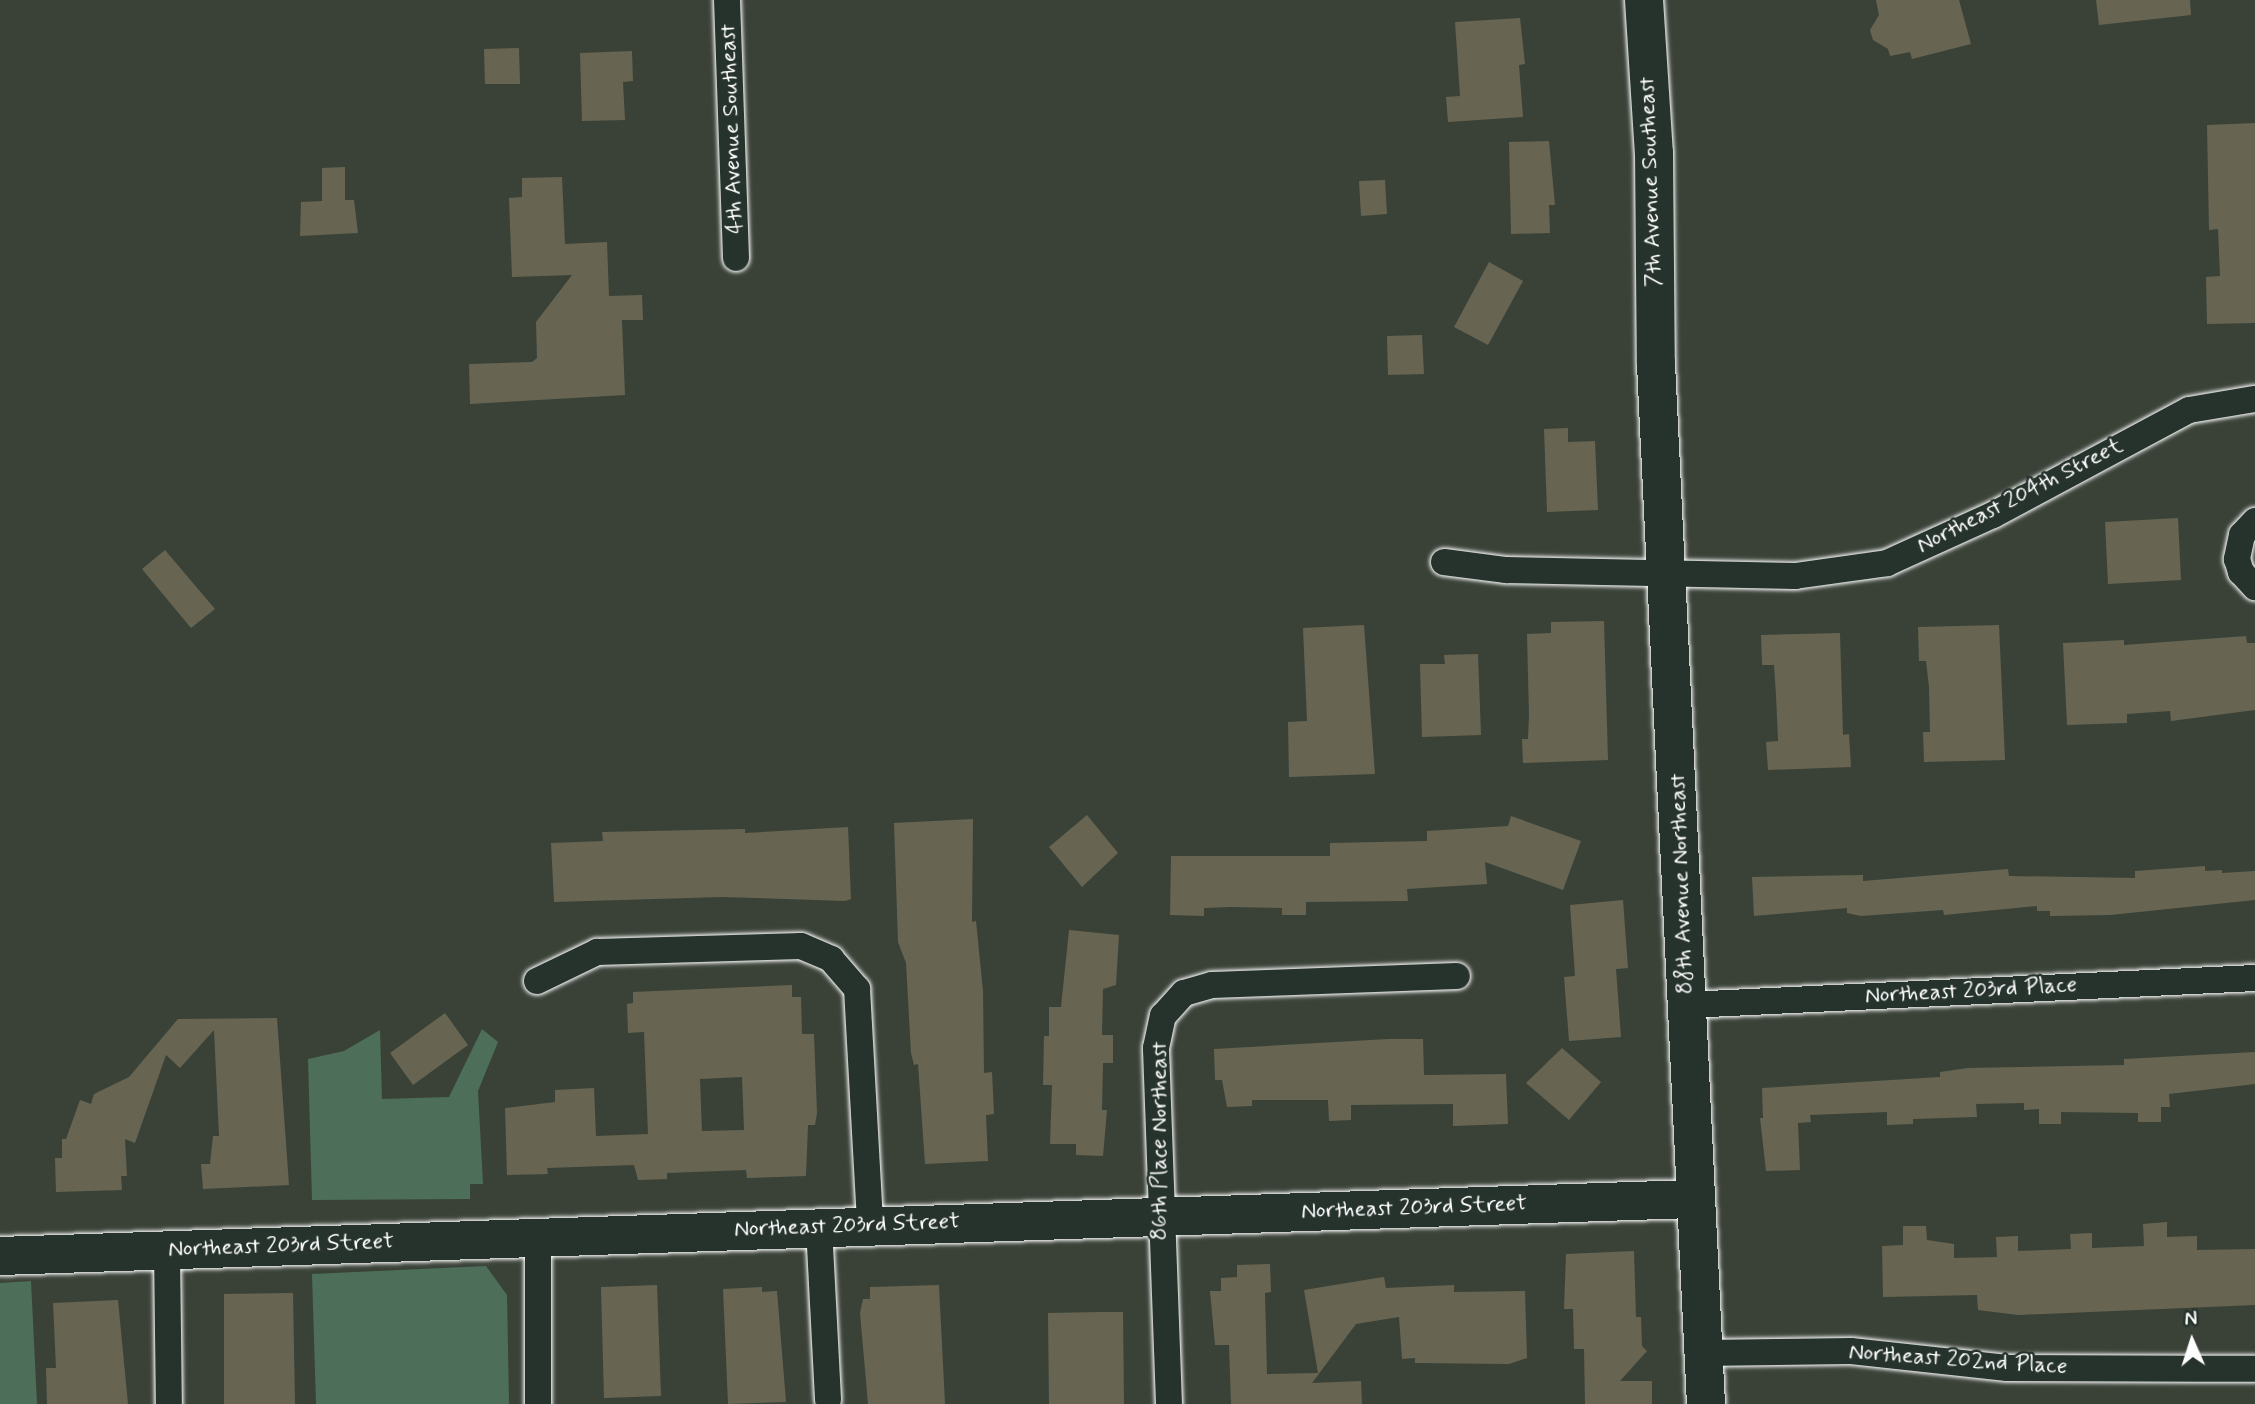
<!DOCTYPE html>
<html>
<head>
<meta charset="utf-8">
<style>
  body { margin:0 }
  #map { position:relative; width:2255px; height:1404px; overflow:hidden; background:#3a4238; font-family:Mynerve,sans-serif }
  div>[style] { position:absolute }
  .green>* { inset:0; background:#4d6e59 }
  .building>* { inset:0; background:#676551 }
  .roads { filter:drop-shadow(0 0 2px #fff) drop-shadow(0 0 2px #fff) }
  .street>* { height:26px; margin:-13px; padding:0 13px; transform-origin:13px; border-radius:13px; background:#26332d }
  .secondary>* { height:38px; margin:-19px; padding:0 19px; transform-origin:19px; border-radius:19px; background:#26332d }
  span { translate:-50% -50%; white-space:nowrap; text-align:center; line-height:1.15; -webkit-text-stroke:5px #26332d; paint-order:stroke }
  .street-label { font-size:23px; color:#fff }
  .north { position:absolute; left:2157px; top:1306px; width:70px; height:70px; -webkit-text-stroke:5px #26332d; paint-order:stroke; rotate:357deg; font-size:19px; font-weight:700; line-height:28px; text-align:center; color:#fff }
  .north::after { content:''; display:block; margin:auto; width:24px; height:32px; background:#fff; clip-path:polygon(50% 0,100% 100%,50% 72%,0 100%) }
</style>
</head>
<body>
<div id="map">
  <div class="green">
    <div style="clip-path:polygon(482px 1029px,498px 1042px,478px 1091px,483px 1184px,470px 1184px,470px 1199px,312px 1200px,308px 1059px,344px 1051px,380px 1030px,382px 1099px,449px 1097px)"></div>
    <div style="clip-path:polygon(486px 1266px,507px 1295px,509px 1404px,316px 1404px,312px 1274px)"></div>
    <div style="clip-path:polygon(31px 1281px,37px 1404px,0 1404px,0 1283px)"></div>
  </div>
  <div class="building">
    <div style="clip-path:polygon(1876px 0,1959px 0,1971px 44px,1912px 59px,1910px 52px,1890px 56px,1888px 49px,1873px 40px,1870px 30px,1879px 15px)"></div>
    <div style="clip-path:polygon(2096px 0,2190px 0,2191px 15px,2099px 25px)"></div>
    <div style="clip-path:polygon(1520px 18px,1525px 64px,1519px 65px,1523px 117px,1448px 122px,1446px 97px,1460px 96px,1455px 22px)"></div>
    <div style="clip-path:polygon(519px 48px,520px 84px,485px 84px,484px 49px)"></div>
    <div style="clip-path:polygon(632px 51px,633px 81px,623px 82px,625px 120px,582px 121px,580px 53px)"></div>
    <div style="clip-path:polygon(2255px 123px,2255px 323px,2207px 324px,2206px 277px,2220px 276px,2218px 229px,2209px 230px,2207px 125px)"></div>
    <div style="clip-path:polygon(1549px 141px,1555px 205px,1549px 205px,1550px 233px,1511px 234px,1509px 142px)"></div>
    <div style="clip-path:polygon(345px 167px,345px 200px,354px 200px,358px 233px,300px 236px,301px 202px,322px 201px,322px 168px)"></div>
    <div style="clip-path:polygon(562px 177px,565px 244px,607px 242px,609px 296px,642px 295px,643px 320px,622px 320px,625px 395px,470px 404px,469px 364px,532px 362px,537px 358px,536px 322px,572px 275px,512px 277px,509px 198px,522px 197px,522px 178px)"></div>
    <div style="clip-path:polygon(1385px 180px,1387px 214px,1361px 216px,1359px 181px)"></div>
    <div style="clip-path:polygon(1489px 262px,1523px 281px,1488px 345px,1454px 327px)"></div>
    <div style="clip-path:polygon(1422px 335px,1424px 374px,1388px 375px,1387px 336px)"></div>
    <div style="clip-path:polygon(1568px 428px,1568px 442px,1595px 441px,1598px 510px,1547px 512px,1544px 429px)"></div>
    <div style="clip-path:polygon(2178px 518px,2181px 580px,2108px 584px,2105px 522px)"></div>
    <div style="clip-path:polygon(165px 550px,215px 609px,191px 628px,142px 569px)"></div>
    <div style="clip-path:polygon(1604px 621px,1608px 760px,1523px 763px,1522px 739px,1528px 739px,1529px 715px,1527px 634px,1551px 633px,1551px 622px)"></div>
    <div style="clip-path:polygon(1364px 625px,1375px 774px,1289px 777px,1288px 722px,1307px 721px,1303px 628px)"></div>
    <div style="clip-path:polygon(1999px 625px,2005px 760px,1924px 762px,1923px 732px,1930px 732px,1929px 687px,1926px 661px,1919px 661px,1918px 627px)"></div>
    <div style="clip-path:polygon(1840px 633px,1843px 735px,1849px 734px,1851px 767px,1768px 770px,1766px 742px,1778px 741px,1776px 695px,1774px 665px,1762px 665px,1761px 635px)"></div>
    <div style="clip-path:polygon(2246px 636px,2247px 643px,2255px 643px,2255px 710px,2171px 721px,2170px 711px,2127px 714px,2127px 723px,2067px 725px,2063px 643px,2124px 640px,2124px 645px)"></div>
    <div style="clip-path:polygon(1478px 654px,1481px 735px,1422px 737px,1420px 664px,1445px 664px,1444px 655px)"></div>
    <div style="clip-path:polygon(1087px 815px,1118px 853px,1082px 887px,1049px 847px)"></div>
    <div style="clip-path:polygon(1511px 816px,1581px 841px,1563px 890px,1485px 862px,1487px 884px,1407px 889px,1408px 901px,1306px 902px,1306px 915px,1282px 915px,1282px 908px,1231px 907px,1204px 908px,1204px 916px,1170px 915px,1171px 856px,1330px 856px,1330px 843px,1427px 841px,1427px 831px,1508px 826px)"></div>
    <div style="clip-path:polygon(973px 819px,972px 922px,976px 921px,983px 991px,984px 1073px,992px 1072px,994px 1114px,986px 1115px,988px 1161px,925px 1164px,918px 1064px,914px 1065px,911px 1053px,906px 963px,898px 942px,894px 823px)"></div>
    <div style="clip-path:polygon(848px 827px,851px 899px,845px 901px,722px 897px,554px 902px,551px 843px,603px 841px,602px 832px,745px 829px,745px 833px)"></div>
    <div style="clip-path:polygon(2205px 866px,2205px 871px,2222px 870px,2222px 873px,2255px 871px,2255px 900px,2110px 915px,2050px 916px,2050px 911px,2037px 911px,2037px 906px,1944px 915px,1943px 910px,1861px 916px,1847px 913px,1847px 908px,1754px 916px,1752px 877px,1863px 875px,1863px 881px,2008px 869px,2009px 876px,2135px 878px,2135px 871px)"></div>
    <div style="clip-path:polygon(1623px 900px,1628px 968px,1616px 969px,1621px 1037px,1569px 1041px,1564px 977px,1575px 976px,1570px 905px)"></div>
    <div style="clip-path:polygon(1069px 930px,1119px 935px,1116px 985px,1103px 989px,1102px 1035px,1113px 1035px,1113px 1063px,1103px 1063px,1102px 1110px,1107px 1110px,1103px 1156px,1076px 1155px,1076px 1144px,1050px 1144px,1052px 1085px,1043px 1085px,1044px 1036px,1049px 1036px,1049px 1007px,1061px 1007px)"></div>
    <div style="clip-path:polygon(evenodd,792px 985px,792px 997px,801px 997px,802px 1034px,814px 1034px,817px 1113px,815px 1125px,808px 1125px,806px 1176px,747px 1178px,746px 1170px,667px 1173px,667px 1179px,638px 1180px,634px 1165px,547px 1168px,548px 1174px,507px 1175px,505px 1108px,555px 1102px,555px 1090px,594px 1088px,596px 1136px,648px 1134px,644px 1032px,628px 1033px,627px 1004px,633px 1003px,633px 992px,792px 985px,742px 1077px,744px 1130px,702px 1131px,700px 1079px,742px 1077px)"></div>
    <div style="clip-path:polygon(445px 1013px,468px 1045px,413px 1085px,390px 1053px)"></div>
    <div style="clip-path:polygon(277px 1018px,289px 1185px,203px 1189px,201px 1164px,210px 1164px,213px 1136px,219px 1136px,214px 1030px,180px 1068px,166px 1055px,135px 1143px,125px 1139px,127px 1176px,121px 1176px,122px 1190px,56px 1192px,55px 1158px,62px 1158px,62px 1139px,66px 1139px,80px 1100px,91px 1104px,94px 1094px,129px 1077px,178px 1019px)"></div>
    <div style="clip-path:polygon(1388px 1039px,1423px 1039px,1424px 1075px,1506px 1074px,1508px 1124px,1453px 1126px,1453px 1104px,1351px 1105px,1351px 1120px,1329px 1121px,1328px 1100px,1252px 1100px,1252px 1106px,1227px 1107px,1222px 1080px,1215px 1080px,1214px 1049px)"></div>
    <div style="clip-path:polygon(1562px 1048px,1601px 1082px,1569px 1120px,1526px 1083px)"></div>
    <div style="clip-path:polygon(2255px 1052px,2255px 1084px,2169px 1094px,2170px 1107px,2161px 1107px,2161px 1122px,2138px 1122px,2138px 1113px,2061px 1112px,2061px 1124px,2039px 1124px,2039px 1109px,2024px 1110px,2024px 1103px,1976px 1104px,1977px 1117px,1913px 1119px,1913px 1124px,1887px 1125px,1887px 1112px,1810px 1115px,1811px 1122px,1798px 1123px,1800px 1170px,1766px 1171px,1760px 1118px,1763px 1118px,1762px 1088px,1940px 1077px,1940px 1072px,1968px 1068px,2124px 1065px,2124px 1059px)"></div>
    <div style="clip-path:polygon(2167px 1222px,2167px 1237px,2197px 1236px,2197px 1250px,2255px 1249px,2255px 1305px,2018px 1315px,1978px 1310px,1977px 1295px,1883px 1297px,1882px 1246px,1903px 1245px,1903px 1226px,1926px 1226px,1927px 1240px,1954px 1244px,1954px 1258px,1997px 1257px,1996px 1237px,2018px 1236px,2018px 1251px,2071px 1249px,2070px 1234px,2092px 1233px,2092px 1248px,2144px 1246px,2143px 1224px)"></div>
    <div style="clip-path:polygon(1634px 1251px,1636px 1317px,1641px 1317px,1642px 1346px,1647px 1351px,1620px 1381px,1652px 1381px,1652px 1404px,1585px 1404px,1584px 1349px,1574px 1349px,1573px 1309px,1564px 1309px,1566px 1254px)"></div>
    <div style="clip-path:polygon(1270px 1264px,1271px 1292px,1265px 1293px,1267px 1374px,1318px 1373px,1304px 1290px,1377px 1278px,1384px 1277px,1386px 1288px,1454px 1285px,1454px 1292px,1525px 1291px,1527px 1358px,1509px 1364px,1415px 1363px,1415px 1358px,1402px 1359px,1399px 1317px,1356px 1324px,1312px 1383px,1361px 1381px,1362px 1404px,1231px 1404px,1229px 1345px,1215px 1345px,1210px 1291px,1221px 1291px,1221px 1278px,1237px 1277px,1237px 1265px)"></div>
    <div style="clip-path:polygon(657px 1285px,661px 1396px,604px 1398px,601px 1287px)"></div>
    <div style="clip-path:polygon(939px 1285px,945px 1404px,868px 1404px,860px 1313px,863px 1299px,870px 1299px,870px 1287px)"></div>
    <div style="clip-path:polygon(762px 1287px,762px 1292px,777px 1291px,786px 1402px,728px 1404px,723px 1289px)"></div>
    <div style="clip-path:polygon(293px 1293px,295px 1404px,224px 1404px,224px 1294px)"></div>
    <div style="clip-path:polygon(118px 1300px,128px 1404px,47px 1404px,46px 1368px,56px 1368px,53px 1303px)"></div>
    <div style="clip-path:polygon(1101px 1312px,1123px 1312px,1124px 1404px,1049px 1404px,1048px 1313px)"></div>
  </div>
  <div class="roads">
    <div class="street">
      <div style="left:727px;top:0;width:258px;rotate:88deg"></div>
      <div style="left:2255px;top:521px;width:19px;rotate:133deg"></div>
      <div style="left:2242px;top:535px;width:25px;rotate:102deg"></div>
      <div style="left:2237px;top:559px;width:14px;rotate:73deg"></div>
      <div style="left:2241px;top:572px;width:21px;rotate:47deg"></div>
      <div style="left:1444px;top:562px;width:63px;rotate:7.4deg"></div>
      <div style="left:1506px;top:570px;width:289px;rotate:1.2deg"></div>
      <div style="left:1795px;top:576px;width:93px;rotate:-8deg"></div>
      <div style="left:1887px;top:563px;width:116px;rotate:-24.4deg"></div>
      <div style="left:1993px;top:515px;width:222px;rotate:-28.2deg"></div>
      <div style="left:2189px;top:410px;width:67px;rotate:-9.5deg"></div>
      <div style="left:537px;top:981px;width:67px;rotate:-25.8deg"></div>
      <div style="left:597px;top:952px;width:204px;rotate:-1.7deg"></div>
      <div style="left:801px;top:946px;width:33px;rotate:23deg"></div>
      <div style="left:831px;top:959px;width:40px;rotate:49deg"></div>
      <div style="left:857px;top:989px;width:235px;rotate:86.8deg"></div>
      <div style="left:1687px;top:1005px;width:569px;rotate:-2.72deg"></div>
      <div style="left:819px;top:1227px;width:173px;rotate:87deg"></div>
      <div style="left:538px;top:1237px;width:167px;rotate:90deg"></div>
      <div style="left:167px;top:1250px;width:154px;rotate:89.3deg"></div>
      <div style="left:1703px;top:1353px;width:148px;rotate:-0.8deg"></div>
      <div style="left:1851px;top:1351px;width:157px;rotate:6.2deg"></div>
      <div style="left:2007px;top:1368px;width:248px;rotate:0.2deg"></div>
      <div style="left:1169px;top:1404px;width:356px;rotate:-92.1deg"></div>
      <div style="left:1156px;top:1048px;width:33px;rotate:-78deg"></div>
      <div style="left:1163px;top:1016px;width:31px;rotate:-48deg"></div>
      <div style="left:1184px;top:993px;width:29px;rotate:-16deg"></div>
      <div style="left:1212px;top:985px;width:245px;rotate:-2.1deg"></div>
    </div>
    <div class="secondary">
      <div style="left:1644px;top:0;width:153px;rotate:86.3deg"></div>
      <div style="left:1654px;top:153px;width:211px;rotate:89.5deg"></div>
      <div style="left:1656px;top:364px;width:1041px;rotate:87.25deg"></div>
      <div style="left:0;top:1256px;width:1696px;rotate:-1.93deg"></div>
    </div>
  </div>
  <div class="street-label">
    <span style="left:732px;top:129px;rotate:-92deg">4th Avenue Southeast</span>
    <span style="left:1651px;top:182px;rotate:-92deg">7th Avenue Southeast</span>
    <span style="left:2020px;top:496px;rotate:-27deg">Northeast 204th Street</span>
    <span style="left:1682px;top:884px;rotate:-92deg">88th Avenue Northeast</span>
    <span style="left:1971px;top:991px;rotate:-3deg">Northeast 203rd Place</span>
    <span style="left:1160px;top:1141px;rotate:-90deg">86th Place Northeast</span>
    <span style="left:1414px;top:1208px;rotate:-2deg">Northeast 203rd Street</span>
    <span style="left:847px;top:1226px;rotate:-2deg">Northeast 203rd Street</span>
    <span style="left:281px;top:1246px;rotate:-2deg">Northeast 203rd Street</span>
    <span style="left:1958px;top:1360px;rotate:4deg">Northeast 202nd Place</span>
  </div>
  <div class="north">N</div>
</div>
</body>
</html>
